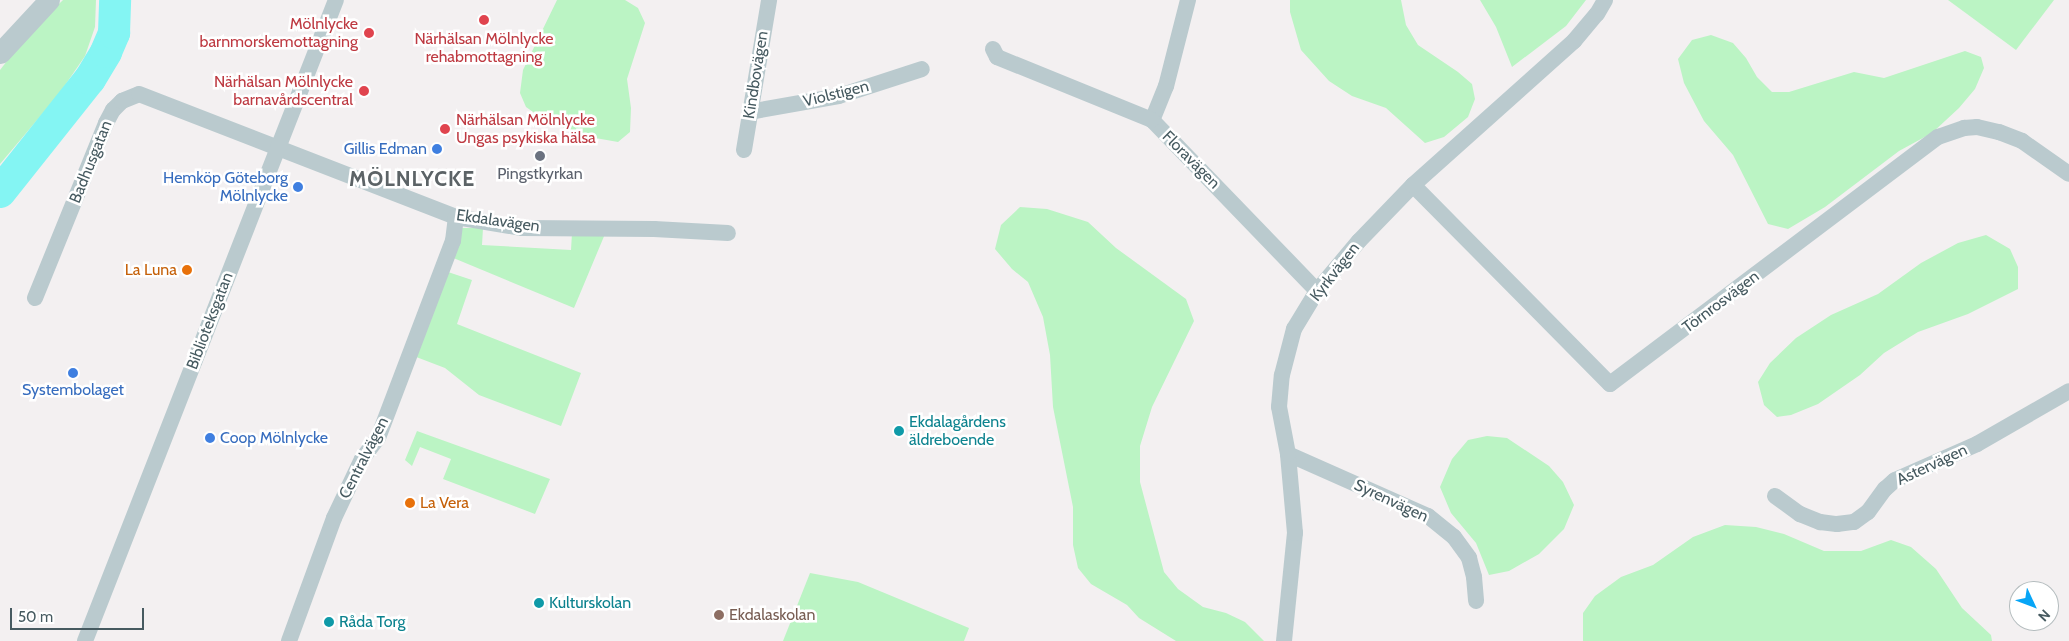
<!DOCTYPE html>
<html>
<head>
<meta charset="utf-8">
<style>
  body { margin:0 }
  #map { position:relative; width:2069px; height:641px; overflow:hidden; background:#f3f0f1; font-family:Cabin,sans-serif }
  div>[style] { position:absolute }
  .green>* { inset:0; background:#bbf4c4 }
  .river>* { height:32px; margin:-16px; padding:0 16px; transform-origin:16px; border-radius:16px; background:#84f5f3 }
  .minor>* { height:16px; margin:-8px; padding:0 8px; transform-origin:8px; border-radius:8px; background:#bacace }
  .tertiary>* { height:21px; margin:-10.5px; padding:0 10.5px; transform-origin:10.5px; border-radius:10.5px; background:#bacace }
  .dots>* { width:14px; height:14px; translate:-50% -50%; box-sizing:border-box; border:2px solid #fff; border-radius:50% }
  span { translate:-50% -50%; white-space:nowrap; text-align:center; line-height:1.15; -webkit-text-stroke:5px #fff; paint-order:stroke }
  .health-label { font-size:16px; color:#be3a42 }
  .right { translate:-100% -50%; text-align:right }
  .left { translate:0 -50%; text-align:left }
  .street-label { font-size:16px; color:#465a60 }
  .shop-label { font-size:16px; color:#366cbe }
  .worship-label { font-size:16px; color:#5b616d }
  .food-label { font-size:16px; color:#c56008 }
  .culture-label { font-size:16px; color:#0d838f }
  .education-label { font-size:16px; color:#785e54 }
  .district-label { font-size:21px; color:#5c6366; font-weight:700; letter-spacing:1px }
  .north { position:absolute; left:2009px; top:581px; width:50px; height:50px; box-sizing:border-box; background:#fff; border:1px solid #b5bdbf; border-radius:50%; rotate:133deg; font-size:14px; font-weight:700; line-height:20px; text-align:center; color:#465a60 }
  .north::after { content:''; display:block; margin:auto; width:18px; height:22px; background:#07a5f6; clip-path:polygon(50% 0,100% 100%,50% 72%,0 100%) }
  .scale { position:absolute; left:10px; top:608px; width:134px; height:22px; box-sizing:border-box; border:2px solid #465a60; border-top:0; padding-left:6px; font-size:15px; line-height:18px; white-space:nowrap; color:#465a60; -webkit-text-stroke:4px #fff; paint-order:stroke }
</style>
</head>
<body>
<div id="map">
  <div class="green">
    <div style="clip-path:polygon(63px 0,96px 0,95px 27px,85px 56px,59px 94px,0 164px,0 70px,28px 34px)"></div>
    <div style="clip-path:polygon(557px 0,625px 0,638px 8px,645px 23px,627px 79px,631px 108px,630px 132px,618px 142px,584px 136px,546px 121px,526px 107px,520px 93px,523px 70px)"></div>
    <div style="clip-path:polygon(1290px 0,1401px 0,1406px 25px,1418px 45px,1458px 72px,1472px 84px,1475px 99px,1468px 117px,1444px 137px,1425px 143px,1386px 108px,1352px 96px,1329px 81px,1301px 50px,1290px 12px)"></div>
    <div style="clip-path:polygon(1480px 0,1586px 0,1566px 26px,1512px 67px,1496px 27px)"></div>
    <div style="clip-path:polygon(1948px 0,2054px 0,2016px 50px)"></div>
    <div style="clip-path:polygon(1711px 35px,1733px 43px,1746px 58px,1757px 77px,1772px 92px,1789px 92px,1854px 72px,1884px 78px,1965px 51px,1981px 57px,1984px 68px,1975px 89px,1959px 108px,1932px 133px,1899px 151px,1825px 207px,1788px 229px,1768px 224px,1733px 155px,1704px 121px,1684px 83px,1678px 59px,1692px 40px)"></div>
    <div style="clip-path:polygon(1020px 207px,1047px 209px,1088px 222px,1116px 248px,1186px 299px,1194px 321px,1152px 407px,1140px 446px,1140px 482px,1164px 572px,1178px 589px,1203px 607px,1226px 613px,1245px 622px,1264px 641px,1176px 641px,1139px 618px,1127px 605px,1091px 584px,1078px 568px,1073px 545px,1073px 507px,1053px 407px,1050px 355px,1043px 317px,1028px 282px,1012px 269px,995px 249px,1001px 225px)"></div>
    <div style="clip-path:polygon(462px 228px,483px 228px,482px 245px,571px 250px,572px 233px,605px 234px,574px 308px,451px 257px)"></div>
    <div style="clip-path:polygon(1986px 235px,2010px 249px,2018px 267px,2018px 289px,1968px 314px,1918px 332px,1884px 353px,1860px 375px,1818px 404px,1791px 415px,1777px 417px,1764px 405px,1758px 382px,1770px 363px,1796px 338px,1831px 315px,1878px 294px,1921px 263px,1958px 243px)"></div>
    <div style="clip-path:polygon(442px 270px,472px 280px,457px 324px,581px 373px,561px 426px,479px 395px,445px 368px,411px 355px)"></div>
    <div style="clip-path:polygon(417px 431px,550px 479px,535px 514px,443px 479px,451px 459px,420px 447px,412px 466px,405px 460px)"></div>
    <div style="clip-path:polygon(1487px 436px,1507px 438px,1549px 466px,1563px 482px,1574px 505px,1564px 529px,1539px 554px,1509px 571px,1489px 575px,1476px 543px,1451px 513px,1440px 487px,1452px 459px,1468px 440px)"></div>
    <div style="clip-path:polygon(1725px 525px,1756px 527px,1784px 534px,1824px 551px,1861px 551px,1891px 540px,1911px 547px,1936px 569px,1962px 608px,1991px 635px,1992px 641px,1583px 641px,1583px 613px,1595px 596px,1621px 577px,1653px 565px,1693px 537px)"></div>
    <div style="clip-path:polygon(810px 573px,858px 582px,969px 628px,964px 641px,783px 641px)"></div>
  </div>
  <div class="river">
    <div style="left:0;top:192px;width:144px;rotate:-51.5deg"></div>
    <div style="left:90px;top:79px;width:31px;rotate:-59deg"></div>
    <div style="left:106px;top:52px;width:21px;rotate:-67deg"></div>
    <div style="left:114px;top:33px;width:33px;rotate:-88deg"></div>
  </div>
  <div class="minor">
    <div style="left:1188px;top:0;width:89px;rotate:104.3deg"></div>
    <div style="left:1166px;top:86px;width:37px;rotate:112deg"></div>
    <div style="left:1152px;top:120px;width:238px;rotate:46deg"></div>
    <div style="left:993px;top:49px;width:9px;rotate:63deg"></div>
    <div style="left:997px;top:57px;width:167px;rotate:22.1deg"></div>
    <div style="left:749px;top:112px;width:91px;rotate:-10.1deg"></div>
    <div style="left:839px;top:96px;width:87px;rotate:-18deg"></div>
    <div style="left:744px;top:150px;width:152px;rotate:-80.5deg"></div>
    <div style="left:1413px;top:185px;width:280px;rotate:45.3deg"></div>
    <div style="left:1610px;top:384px;width:411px;rotate:-37deg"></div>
    <div style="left:1938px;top:137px;width:28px;rotate:-19deg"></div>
    <div style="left:1964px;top:128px;width:13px;rotate:-4deg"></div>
    <div style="left:1977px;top:127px;width:23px;rotate:13deg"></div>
    <div style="left:1999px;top:132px;width:25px;rotate:21deg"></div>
    <div style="left:2022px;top:141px;width:57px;rotate:35.1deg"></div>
    <div style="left:35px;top:298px;width:189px;rotate:-67.9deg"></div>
    <div style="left:106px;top:123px;width:15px;rotate:-62deg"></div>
    <div style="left:113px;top:110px;width:13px;rotate:-45deg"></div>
    <div style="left:122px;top:101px;width:18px;rotate:-22deg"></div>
    <div style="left:139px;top:94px;width:340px;rotate:21.2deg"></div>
    <div style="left:456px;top:217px;width:67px;rotate:9.5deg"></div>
    <div style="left:522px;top:228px;width:132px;rotate:0.4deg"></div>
    <div style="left:654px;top:229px;width:74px;rotate:3.1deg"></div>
    <div style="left:1288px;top:454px;width:153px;rotate:23.9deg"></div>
    <div style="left:1428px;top:516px;width:33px;rotate:39deg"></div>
    <div style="left:1454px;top:537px;width:26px;rotate:54deg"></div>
    <div style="left:1469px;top:558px;width:20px;rotate:75deg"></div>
    <div style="left:1474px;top:577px;width:24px;rotate:85deg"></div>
    <div style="left:1775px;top:496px;width:31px;rotate:36deg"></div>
    <div style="left:1800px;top:514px;width:22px;rotate:22deg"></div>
    <div style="left:1820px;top:522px;width:17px;rotate:7deg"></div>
    <div style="left:1837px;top:524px;width:17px;rotate:-7deg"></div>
    <div style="left:1854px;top:522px;width:17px;rotate:-36deg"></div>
    <div style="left:1868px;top:512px;width:29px;rotate:-54deg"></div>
    <div style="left:1885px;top:489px;width:13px;rotate:-42deg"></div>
    <div style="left:1895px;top:480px;width:90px;rotate:-23.7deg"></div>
    <div style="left:1977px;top:444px;width:106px;rotate:-29.9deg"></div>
    <div style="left:85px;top:641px;width:688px;rotate:-68.62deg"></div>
    <div style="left:289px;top:641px;width:131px;rotate:-69.9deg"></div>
    <div style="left:334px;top:518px;width:65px;rotate:-64.6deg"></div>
    <div style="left:362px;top:459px;width:26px;rotate:-53deg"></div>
    <div style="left:378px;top:438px;width:211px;rotate:-69.2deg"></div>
    <div style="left:453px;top:241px;width:24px;rotate:-83deg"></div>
    <div style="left:1284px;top:641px;width:109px;rotate:-84.2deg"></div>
    <div style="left:1295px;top:533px;width:79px;rotate:-95.1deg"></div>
    <div style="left:1288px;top:454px;width:48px;rotate:-100.8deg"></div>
    <div style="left:1279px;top:407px;width:32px;rotate:-85deg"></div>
    <div style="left:1282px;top:375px;width:48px;rotate:-75.4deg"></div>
    <div style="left:1294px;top:329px;width:44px;rotate:-58.8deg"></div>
    <div style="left:1317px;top:291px;width:65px;rotate:-50deg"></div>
    <div style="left:1359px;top:241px;width:78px;rotate:-46deg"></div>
    <div style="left:1413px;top:185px;width:216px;rotate:-41.8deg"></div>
    <div style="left:1574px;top:41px;width:35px;rotate:-50deg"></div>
    <div style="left:1597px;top:14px;width:16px;rotate:-60deg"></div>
  </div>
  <div class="tertiary">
    <div style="left:0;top:53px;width:72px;rotate:-47.2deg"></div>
  </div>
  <div class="dots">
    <div style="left:484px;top:20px;background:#e0444e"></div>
    <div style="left:369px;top:33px;background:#e0444e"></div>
    <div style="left:364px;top:91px;background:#e0444e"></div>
    <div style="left:445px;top:129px;background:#e0444e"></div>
    <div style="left:437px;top:149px;background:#3f7fe0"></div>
    <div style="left:540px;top:156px;background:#6b7280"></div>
    <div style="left:298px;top:187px;background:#3f7fe0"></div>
    <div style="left:187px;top:270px;background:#e8710a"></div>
    <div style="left:73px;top:373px;background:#3f7fe0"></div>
    <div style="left:899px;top:431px;background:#0f9aa8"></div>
    <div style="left:210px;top:438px;background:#3f7fe0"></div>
    <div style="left:410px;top:503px;background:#e8710a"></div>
    <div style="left:539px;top:603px;background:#0f9aa8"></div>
    <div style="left:719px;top:615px;background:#8d6e63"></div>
    <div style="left:329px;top:622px;background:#0f9aa8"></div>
  </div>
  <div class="health-label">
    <span class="right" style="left:358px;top:33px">Mölnlycke<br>barnmorskemottagning</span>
    <span style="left:484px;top:48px">Närhälsan Mölnlycke<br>rehabmottagning</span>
    <span class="right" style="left:353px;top:91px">Närhälsan Mölnlycke<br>barnavårdscentral</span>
    <span class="left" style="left:456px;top:129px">Närhälsan Mölnlycke<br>Ungas psykiska hälsa</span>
  </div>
  <div class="street-label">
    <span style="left:756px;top:75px;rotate:-81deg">Kindbovägen</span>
    <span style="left:836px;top:94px;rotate:-14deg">Violstigen</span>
    <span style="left:1191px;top:160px;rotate:45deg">Floravägen</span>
    <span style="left:91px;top:162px;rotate:-68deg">Badhusgatan</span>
    <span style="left:498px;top:221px;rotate:8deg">Ekdalavägen</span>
    <span style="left:1335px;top:272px;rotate:-52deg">Kyrkvägen</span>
    <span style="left:1721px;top:302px;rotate:-37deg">Törnrosvägen</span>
    <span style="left:210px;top:321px;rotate:-69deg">Biblioteksgatan</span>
    <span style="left:364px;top:458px;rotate:-63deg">Centralvägen</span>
    <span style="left:1932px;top:465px;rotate:-25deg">Astervägen</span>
    <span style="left:1391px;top:501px;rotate:25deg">Syrenvägen</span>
  </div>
  <div class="shop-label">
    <span class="right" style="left:427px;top:149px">Gillis Edman</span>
    <span class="right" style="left:288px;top:187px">Hemköp Göteborg<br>Mölnlycke</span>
    <span style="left:73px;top:390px">Systembolaget</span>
    <span class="left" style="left:220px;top:438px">Coop Mölnlycke</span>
  </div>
  <div class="worship-label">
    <span style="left:540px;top:174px">Pingstkyrkan</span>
  </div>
  <div class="food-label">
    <span class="right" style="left:177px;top:270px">La Luna</span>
    <span class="left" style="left:420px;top:503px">La Vera</span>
  </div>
  <div class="culture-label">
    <span class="left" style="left:909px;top:431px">Ekdalagårdens<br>äldreboende</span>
    <span class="left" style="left:549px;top:603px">Kulturskolan</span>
    <span class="left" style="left:339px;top:622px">Råda Torg</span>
  </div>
  <div class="education-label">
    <span class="left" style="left:729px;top:615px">Ekdalaskolan</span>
  </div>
  <div class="district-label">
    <span style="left:412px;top:179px">MÖLNLYCKE</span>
  </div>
  <div class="north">N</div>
  <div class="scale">50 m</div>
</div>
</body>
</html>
